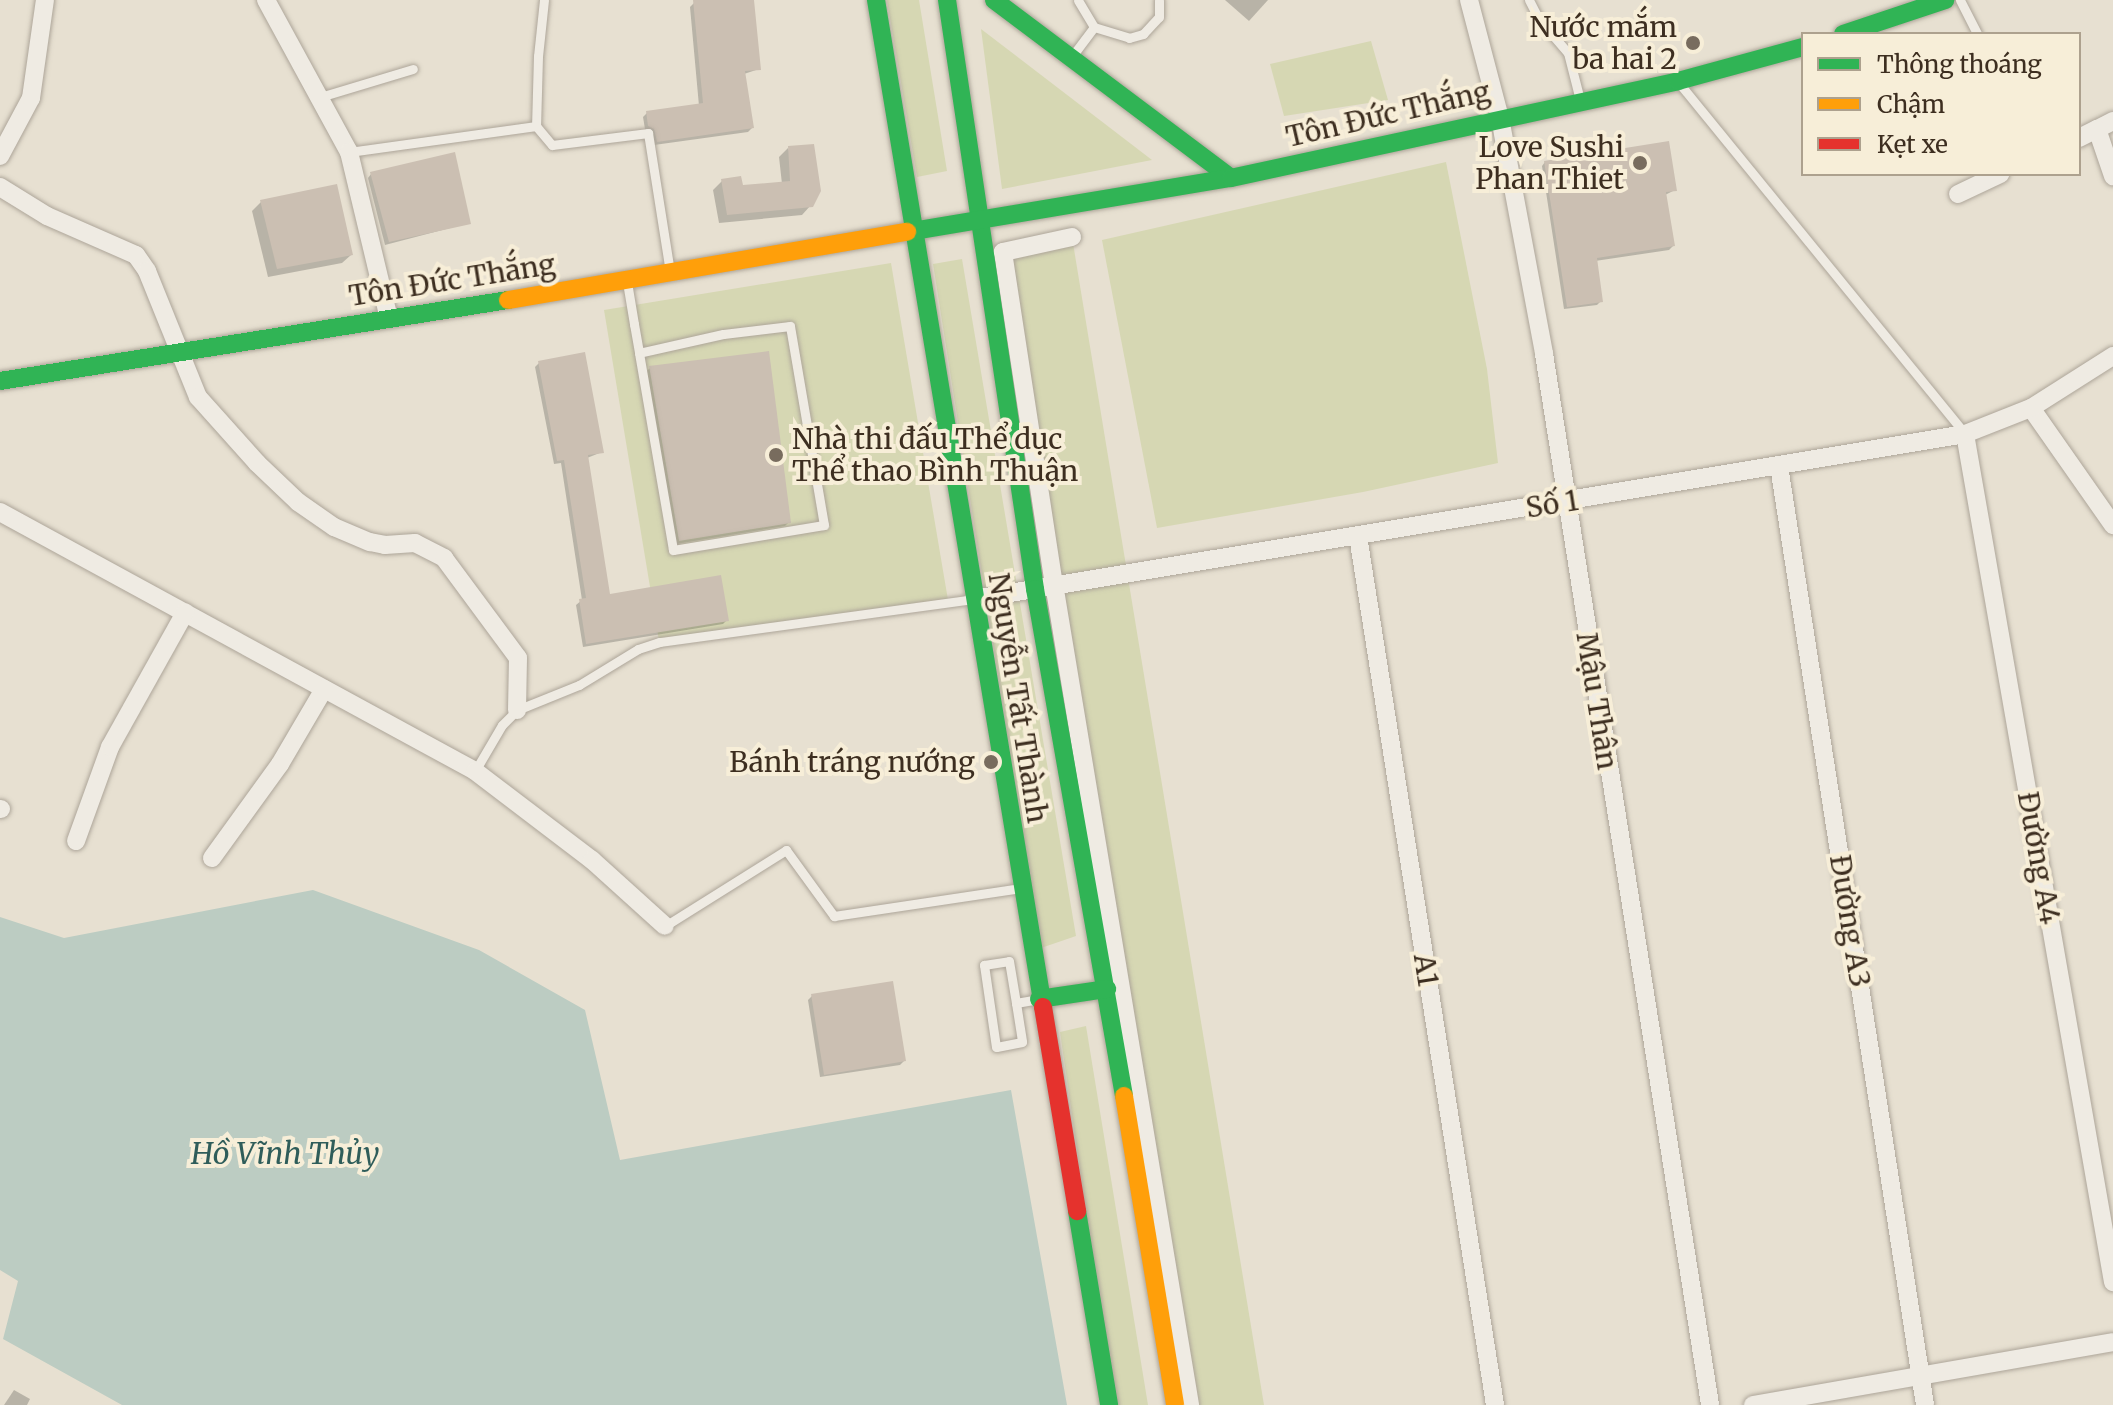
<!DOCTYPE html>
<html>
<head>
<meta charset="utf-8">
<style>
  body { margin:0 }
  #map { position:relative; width:2113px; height:1405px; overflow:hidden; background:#e7e0d1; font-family:Merriweather,serif }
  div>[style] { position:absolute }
  .green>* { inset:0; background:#d6d7b3 }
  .water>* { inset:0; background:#bcccc2 }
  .shadow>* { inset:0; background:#0003 }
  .building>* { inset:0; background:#cbbfb2 }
  .roads { filter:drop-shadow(0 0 2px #ada599) drop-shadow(0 0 2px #ada599) }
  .lane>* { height:9px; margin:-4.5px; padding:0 4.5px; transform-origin:4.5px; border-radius:4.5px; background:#efebe3 }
  .street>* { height:18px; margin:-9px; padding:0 9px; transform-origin:9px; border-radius:9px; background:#efebe3 }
  .fast>* { height:18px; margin:-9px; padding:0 9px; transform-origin:9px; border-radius:9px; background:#30b455 }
  .slow>* { height:18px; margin:-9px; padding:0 9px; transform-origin:9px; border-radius:9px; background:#ff9f0a }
  .jam>* { height:18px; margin:-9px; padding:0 9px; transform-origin:9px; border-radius:9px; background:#e5322d }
  .dots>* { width:22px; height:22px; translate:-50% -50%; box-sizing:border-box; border:4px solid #f7eed8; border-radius:50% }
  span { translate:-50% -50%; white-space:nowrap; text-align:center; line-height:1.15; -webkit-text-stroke:8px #f7eed8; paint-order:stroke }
  .poi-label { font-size:28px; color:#3d2e20 }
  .right { translate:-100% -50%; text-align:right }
  .left { translate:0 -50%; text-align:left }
  .street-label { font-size:28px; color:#3d2e20 }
  .water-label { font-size:30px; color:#2f5d5a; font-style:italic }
  .legend { position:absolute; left:1801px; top:32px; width:280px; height:144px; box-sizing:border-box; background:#f7eed8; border:2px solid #ada18e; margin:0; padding:10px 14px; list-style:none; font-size:24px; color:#3d2e20 }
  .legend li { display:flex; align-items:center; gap:16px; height:40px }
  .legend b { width:40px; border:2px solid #ada18e }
</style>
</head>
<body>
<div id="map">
  <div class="green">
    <div style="clip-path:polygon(887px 0,919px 0,947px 171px,917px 177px)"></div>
    <div style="clip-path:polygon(981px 29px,1152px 160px,1002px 189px)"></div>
    <div style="clip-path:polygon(1371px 41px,1388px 100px,1284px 116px,1270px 64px)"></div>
    <div style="clip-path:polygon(1446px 162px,1487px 369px,1498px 463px,1363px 492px,1157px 528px,1102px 240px)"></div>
    <div style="clip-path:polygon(1072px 237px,1264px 1405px,1190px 1405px,1003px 252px)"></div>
    <div style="clip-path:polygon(962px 259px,1076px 936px,1041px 948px,933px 264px)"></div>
    <div style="clip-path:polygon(891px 263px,948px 600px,660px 647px,604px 310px)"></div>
    <div style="clip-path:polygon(1086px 1026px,1148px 1405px,1114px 1405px,1060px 1032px)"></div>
  </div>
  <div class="water">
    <div style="clip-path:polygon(313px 890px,479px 950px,585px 1010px,620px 1160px,1011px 1090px,1067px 1405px,122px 1405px,3px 1339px,18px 1281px,0 1270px,0 917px,64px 938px)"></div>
  </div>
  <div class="shadow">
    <div style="clip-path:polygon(752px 0,759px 69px,744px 74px,752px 128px,748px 132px,654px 145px,645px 129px,643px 117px,647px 113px,699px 106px,690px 7px,694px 3px)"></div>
    <div style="clip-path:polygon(1225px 0,1268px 0,1249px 21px)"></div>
    <div style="clip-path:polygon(788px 148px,811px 205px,802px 215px,719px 223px,713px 190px,722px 181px,742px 187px,782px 184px,779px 157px)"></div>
    <div style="clip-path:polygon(1545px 162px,1675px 190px,1665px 195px,1673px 246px,1669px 250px,1595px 261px,1601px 301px,1597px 305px,1564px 309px,1542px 166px)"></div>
    <div style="clip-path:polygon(371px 174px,469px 223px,385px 245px,368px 178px)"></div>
    <div style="clip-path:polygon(261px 202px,351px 255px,342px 263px,268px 277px,252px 211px)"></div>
    <div style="clip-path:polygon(539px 363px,602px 452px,587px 458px,609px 596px,727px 620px,723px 624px,583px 647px,576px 605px,582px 600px,561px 463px,554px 464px,535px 367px)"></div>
    <div style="clip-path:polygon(650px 368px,789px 522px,785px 526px,676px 544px,646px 372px)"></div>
    <div style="clip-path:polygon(812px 996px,904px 1061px,900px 1065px,820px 1077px,808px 1000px)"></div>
    <div style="clip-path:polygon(14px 1390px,30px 1399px,27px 1405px,4px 1405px)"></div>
  </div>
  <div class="building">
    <div style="clip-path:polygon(693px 0,754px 0,761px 70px,745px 71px,754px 128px,657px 142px,654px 129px,648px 126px,646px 111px,703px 103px)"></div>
    <div style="clip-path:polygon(1669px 141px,1677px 191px,1666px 192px,1675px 246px,1597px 258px,1603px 302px,1567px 307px,1544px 161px)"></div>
    <div style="clip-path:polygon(814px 144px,821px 191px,813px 207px,727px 215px,721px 179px,741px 176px,743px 185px,790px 181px,788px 146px)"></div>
    <div style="clip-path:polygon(455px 152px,471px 224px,389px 242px,370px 172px)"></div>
    <div style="clip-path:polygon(337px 184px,353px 255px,277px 269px,260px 200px)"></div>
    <div style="clip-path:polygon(769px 351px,791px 523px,679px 541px,649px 366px)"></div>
    <div style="clip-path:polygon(585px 352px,604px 453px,588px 455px,610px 594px,721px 575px,729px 621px,586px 644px,579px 599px,586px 598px,564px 460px,557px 461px,538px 361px)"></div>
    <div style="clip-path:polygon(893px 981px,906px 1061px,824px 1075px,811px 994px)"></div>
  </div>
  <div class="roads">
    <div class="lane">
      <div style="left:544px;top:0;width:56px;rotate:96.1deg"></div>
      <div style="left:538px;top:56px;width:70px;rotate:91.6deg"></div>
      <div style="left:536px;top:126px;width:25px;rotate:50deg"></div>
      <div style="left:552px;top:145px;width:97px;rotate:-7.1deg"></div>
      <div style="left:648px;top:133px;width:141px;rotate:81deg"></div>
      <div style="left:1529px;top:0;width:20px;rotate:63deg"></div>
      <div style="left:1538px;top:18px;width:46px;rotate:49.4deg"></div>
      <div style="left:1568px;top:53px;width:49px;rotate:75.7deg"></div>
      <div style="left:1960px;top:0;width:38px;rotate:63deg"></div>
      <div style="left:1094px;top:27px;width:37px;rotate:17deg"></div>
      <div style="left:1129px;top:38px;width:15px;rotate:-16deg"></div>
      <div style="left:1143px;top:34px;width:23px;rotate:-47deg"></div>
      <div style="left:1159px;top:17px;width:17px;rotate:-90deg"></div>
      <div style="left:1073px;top:55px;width:35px;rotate:-53deg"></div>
      <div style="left:1094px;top:27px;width:31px;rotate:-121deg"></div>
      <div style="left:1679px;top:83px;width:453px;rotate:50.8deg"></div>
      <div style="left:320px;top:97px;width:97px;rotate:-16.8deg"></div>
      <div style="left:349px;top:152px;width:189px;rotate:-7.9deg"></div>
      <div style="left:627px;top:282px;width:43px;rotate:80.5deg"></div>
      <div style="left:634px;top:324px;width:29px;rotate:80deg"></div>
      <div style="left:639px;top:353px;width:200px;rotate:80.2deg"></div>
      <div style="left:673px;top:550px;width:153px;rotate:-9.4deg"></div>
      <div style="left:824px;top:525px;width:202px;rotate:-99.7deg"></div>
      <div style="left:790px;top:326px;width:67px;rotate:173.2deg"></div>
      <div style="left:723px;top:334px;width:86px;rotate:167.3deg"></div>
      <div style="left:475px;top:771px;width:53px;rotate:-59.6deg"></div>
      <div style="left:502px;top:725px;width:21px;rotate:-45deg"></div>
      <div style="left:517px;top:710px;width:67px;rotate:-22deg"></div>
      <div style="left:579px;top:685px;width:69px;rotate:-31.4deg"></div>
      <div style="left:638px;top:649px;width:23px;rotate:-18deg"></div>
      <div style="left:660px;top:642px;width:317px;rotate:-7.8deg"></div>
      <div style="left:665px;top:926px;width:143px;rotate:-32.1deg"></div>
      <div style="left:786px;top:850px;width:82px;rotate:54deg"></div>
      <div style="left:834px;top:916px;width:189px;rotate:-8.5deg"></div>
      <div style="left:1016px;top:1003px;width:39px;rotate:81deg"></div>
      <div style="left:1022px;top:1042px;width:26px;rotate:169deg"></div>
      <div style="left:996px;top:1047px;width:83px;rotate:-98.3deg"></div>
      <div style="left:984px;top:965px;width:25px;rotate:-9deg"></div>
      <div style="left:1009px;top:961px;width:43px;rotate:80.5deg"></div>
      <div style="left:1016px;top:1003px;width:23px;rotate:-10deg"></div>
    </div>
    <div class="street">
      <div style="left:266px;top:0;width:173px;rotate:61.4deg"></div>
      <div style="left:349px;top:152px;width:171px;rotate:76.5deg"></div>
      <div style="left:1469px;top:0;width:122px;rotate:75.3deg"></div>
      <div style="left:1500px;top:118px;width:240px;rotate:79.4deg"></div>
      <div style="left:1544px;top:354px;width:1064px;rotate:81.02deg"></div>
      <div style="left:2113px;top:121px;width:18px;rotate:153deg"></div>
      <div style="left:2097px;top:129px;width:50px;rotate:71.2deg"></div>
      <div style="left:2079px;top:138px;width:20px;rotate:-27deg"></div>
      <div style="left:0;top:156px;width:66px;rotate:-61.9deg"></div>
      <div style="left:31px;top:98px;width:99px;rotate:-81.9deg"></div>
      <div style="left:0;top:187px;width:55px;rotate:31.7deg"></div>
      <div style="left:47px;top:216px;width:97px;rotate:23.7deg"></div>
      <div style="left:136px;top:255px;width:19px;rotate:55deg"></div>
      <div style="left:147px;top:271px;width:136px;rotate:68deg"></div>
      <div style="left:198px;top:397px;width:89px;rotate:48.2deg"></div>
      <div style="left:257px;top:463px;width:57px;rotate:43.6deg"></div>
      <div style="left:298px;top:502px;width:44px;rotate:34.8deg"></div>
      <div style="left:334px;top:527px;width:39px;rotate:23deg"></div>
      <div style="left:370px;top:542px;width:15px;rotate:11deg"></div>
      <div style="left:385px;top:545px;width:30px;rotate:-4deg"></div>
      <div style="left:415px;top:543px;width:33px;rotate:27deg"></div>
      <div style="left:444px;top:558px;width:124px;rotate:53.5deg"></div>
      <div style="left:518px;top:658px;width:52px;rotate:91.1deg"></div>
      <div style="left:1958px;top:194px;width:47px;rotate:-25.5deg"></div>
      <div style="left:1072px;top:237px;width:71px;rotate:167.7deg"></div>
      <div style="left:1003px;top:252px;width:330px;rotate:81.3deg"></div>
      <div style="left:1053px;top:578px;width:838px;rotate:80.59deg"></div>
      <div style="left:2031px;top:408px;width:143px;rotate:55deg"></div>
      <div style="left:1965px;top:434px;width:861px;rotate:80.1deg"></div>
      <div style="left:1779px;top:466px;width:950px;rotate:81.16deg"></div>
      <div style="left:0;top:512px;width:541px;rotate:28.6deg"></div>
      <div style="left:475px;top:771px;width:147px;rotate:37.3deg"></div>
      <div style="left:592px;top:860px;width:98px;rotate:42.1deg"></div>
      <div style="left:1358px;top:536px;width:880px;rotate:81.04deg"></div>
      <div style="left:974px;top:599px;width:1005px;rotate:-9.45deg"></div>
      <div style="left:1965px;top:434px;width:71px;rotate:-21.5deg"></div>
      <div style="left:2031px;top:408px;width:97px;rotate:-32.4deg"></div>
      <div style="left:0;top:809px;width:1px"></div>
      <div style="left:76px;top:841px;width:100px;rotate:-70.1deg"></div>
      <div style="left:110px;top:747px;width:154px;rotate:-60.8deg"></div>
      <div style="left:212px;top:858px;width:116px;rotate:-54.1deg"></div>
      <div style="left:280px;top:764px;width:87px;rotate:-59.6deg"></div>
      <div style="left:1753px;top:1405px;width:365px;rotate:-9.9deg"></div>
    </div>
    <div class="fast">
      <div style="left:876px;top:0;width:1021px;rotate:80.58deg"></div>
      <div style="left:947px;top:0;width:596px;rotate:81.5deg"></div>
      <div style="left:1035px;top:589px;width:515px;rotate:80.04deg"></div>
      <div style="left:994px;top:0;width:296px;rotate:36.9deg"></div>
      <div style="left:1843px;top:34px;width:108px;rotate:-18.4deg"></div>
      <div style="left:907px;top:232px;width:328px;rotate:-9.5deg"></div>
      <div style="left:1231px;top:178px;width:457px;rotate:-12.2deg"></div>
      <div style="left:1678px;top:81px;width:130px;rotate:-15.2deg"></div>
      <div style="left:0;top:381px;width:514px;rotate:-9.06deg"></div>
      <div style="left:1039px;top:999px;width:69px;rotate:-8.4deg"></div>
      <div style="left:1077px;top:1211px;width:197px;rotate:80.6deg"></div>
    </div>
    <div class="slow">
      <div style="left:508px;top:300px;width:405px;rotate:-9.7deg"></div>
      <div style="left:1124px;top:1096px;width:313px;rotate:80.6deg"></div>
    </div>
    <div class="jam">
      <div style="left:1043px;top:1007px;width:207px;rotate:80.5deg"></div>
    </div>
  </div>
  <div class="dots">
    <div style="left:1693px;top:43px;background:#786c5e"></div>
    <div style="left:1640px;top:163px;background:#786c5e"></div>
    <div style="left:776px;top:455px;background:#786c5e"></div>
    <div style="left:991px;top:762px;background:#786c5e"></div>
  </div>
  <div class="poi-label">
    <span class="right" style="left:1677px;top:43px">Nước mắm<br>ba hai 2</span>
    <span class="right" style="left:1624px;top:163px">Love Sushi<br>Phan Thiet</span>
    <span class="left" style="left:792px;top:455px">Nhà thi đấu Thể dục<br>Thể thao Bình Thuận</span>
    <span class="right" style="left:975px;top:762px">Bánh tráng nướng</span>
  </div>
  <div class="street-label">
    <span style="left:1388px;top:114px;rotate:-13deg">Tôn Đức Thắng</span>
    <span style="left:452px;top:280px;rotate:-9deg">Tôn Đức Thắng</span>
    <span style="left:1552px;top:504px;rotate:-9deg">Số 1</span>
    <span style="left:1018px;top:698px;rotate:81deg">Nguyễn Tất Thành</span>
    <span style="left:1597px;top:701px;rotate:81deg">Mậu Thân</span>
    <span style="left:2039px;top:858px;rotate:80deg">Đường A4</span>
    <span style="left:1850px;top:921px;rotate:81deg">Đường A3</span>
    <span style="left:1426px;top:970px;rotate:81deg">A1</span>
  </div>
  <div class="water-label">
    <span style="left:285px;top:1153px">Hồ Vĩnh Thủy</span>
  </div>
  <ul class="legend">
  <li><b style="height:10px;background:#30b455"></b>Thông thoáng</li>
  <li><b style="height:10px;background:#ff9f0a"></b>Chậm</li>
  <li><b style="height:10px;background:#e5322d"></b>Kẹt xe</li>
  </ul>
</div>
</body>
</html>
